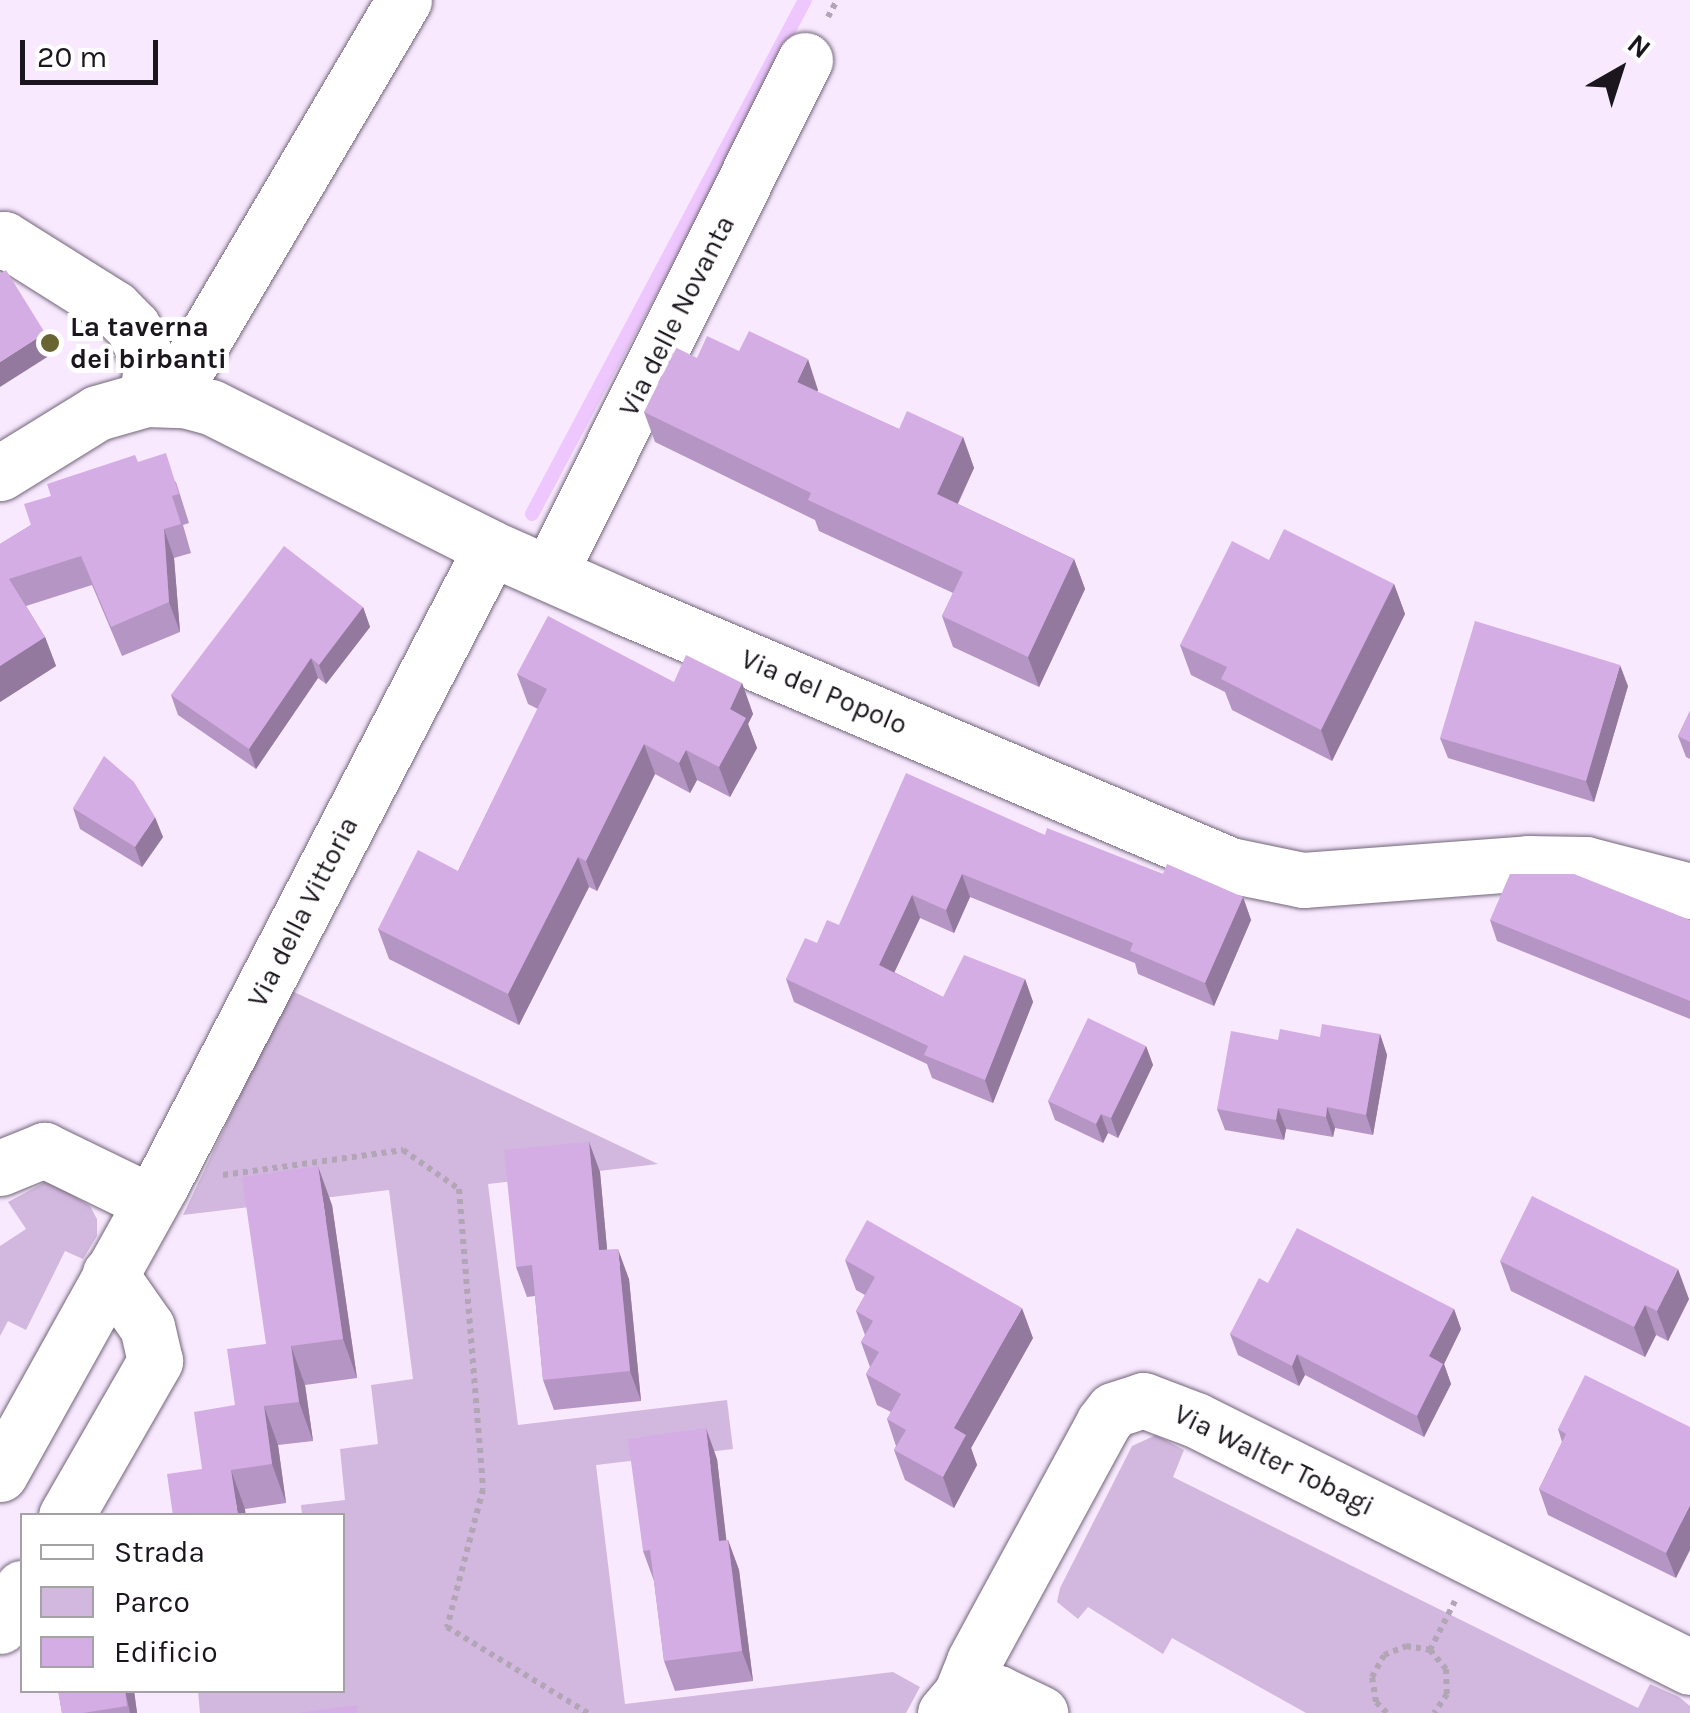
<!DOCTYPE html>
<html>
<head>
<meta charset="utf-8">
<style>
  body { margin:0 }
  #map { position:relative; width:1690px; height:1713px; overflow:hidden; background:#f8e9ff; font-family:Karla,sans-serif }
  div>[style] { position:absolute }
  .green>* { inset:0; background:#d2b8de }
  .stream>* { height:14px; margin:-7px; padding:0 7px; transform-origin:7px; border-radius:7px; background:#edc7fe }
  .path>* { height:6px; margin-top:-3px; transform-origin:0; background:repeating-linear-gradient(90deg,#b1a5b6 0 5px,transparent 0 10px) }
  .roads { filter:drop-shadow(0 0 2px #726578) drop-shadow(0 0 2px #726578) }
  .minor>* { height:55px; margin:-27.5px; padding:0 27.5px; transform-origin:27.5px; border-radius:27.5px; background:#fff }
  .wall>* { inset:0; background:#b595c3 }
  .shaded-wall>* { inset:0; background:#94799f }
  .building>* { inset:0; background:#d3ade3 }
  .dots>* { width:28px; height:28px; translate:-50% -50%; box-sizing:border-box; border:5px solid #fff; border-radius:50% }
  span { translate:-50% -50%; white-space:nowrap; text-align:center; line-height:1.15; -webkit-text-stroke:10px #fff; paint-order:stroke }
  .street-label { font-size:28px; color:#1b161d }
  .poi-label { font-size:28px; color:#1b161d; font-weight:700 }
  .left { translate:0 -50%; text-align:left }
  .legend { position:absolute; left:20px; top:1513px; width:325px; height:180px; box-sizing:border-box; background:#fff; border:2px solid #a4a2a5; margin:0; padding:12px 18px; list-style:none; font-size:30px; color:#1b161d }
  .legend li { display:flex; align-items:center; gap:20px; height:50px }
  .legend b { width:50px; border:2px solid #a4a2a5 }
  .north { position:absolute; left:1570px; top:20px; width:100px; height:100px; -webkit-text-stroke:8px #fff; paint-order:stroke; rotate:39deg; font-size:28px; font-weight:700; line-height:40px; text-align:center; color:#1b161d }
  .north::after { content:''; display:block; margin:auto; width:35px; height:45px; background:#1b161d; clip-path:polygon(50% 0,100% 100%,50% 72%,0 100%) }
  .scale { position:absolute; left:20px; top:40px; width:138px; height:45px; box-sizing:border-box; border:5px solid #1b161d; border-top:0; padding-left:12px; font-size:30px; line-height:35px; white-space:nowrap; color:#1b161d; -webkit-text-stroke:8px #fff; paint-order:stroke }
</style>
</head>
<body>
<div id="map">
  <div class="green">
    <div style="clip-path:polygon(290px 990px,658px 1164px,488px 1184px,518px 1425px,727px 1400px,733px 1449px,596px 1465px,625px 1704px,893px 1672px,920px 1687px,906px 1713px,200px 1713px,198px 1691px,342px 1690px,342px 1516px,302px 1515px,301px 1505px,345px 1500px,340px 1449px,378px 1444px,371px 1385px,413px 1379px,389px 1190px,183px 1215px)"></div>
    <div style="clip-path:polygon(49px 1180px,90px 1206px,97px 1219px,97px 1236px,83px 1259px,65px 1251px,26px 1330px,8px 1321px,0 1336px,0 1246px,26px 1229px,8px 1202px)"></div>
    <div style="clip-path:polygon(1156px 1435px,1184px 1450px,1173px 1477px,1638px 1708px,1650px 1684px,1679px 1697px,1690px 1706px,1690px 1713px,1306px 1713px,1172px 1638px,1163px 1654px,1088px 1607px,1078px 1619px,1057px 1602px,1060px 1588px,1132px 1446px)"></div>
  </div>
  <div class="stream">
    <div style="left:532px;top:514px;width:582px;rotate:-62.03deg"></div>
  </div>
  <div class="path">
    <div style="left:828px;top:17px;width:19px;rotate:-62deg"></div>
    <div style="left:223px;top:1175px;width:182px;rotate:-7.9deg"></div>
    <div style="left:403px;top:1150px;width:68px;rotate:34.9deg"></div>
    <div style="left:459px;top:1189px;width:301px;rotate:85.4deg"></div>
    <div style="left:483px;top:1489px;width:143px;rotate:104.6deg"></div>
    <div style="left:447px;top:1627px;width:165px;rotate:31.4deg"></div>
    <div style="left:1430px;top:1650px;width:55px;rotate:-63deg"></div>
    <div style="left:1387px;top:1713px;width:16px;rotate:-135deg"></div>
    <div style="left:1376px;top:1702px;width:25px;rotate:-99deg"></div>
    <div style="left:1372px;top:1677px;width:25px;rotate:-61deg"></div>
    <div style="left:1384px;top:1655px;width:24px;rotate:-22deg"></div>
    <div style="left:1406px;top:1646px;width:24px;rotate:9deg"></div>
    <div style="left:1430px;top:1650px;width:25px;rotate:50deg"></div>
    <div style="left:1446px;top:1669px;width:25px;rotate:88deg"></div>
    <div style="left:1447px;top:1694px;width:23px;rotate:124deg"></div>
  </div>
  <div class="roads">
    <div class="minor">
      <div style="left:0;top:242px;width:5px;rotate:-37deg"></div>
      <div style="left:4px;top:239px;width:130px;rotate:32.1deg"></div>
      <div style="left:114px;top:308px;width:27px;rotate:45deg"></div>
      <div style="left:133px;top:327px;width:45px;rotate:66.3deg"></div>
      <div style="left:151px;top:368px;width:31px;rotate:99deg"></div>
      <div style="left:169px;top:399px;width:463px;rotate:-59.5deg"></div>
      <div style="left:0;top:473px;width:114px;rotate:-31.7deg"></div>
      <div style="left:97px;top:413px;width:51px;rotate:-15.9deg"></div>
      <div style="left:146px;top:399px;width:38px;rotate:2deg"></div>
      <div style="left:184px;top:400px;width:28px;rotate:15deg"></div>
      <div style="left:211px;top:407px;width:313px;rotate:26.7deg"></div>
      <div style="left:491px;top:548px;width:145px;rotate:23.9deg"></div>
      <div style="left:624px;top:607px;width:659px;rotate:23.06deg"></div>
      <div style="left:1230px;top:865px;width:75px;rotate:11.6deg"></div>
      <div style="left:1303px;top:880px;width:226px;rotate:-4.3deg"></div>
      <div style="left:1528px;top:863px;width:58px;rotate:1deg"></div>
      <div style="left:1586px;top:864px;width:107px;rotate:14.6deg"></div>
      <div style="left:550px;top:572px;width:572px;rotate:-63.52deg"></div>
      <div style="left:0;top:1168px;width:48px;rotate:-22.2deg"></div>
      <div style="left:44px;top:1150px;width:119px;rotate:25.9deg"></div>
      <div style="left:0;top:1474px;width:333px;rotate:-60.9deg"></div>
      <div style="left:162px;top:1183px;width:715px;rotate:-62.61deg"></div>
      <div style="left:66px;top:1516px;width:179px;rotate:-60.1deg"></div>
      <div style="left:155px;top:1361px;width:35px;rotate:-103deg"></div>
      <div style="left:147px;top:1327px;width:65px;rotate:-124.9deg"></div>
      <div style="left:0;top:1626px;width:44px;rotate:-59.9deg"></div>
      <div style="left:961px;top:1694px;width:37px;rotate:-2deg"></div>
      <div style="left:998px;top:1693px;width:47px;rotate:25.5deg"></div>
      <div style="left:945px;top:1713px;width:25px;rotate:-50deg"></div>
      <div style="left:961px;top:1694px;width:35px;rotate:-68deg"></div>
      <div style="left:974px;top:1661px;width:271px;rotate:-61.5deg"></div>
      <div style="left:1103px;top:1423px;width:16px;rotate:-52deg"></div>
      <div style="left:1113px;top:1410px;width:32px;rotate:-18deg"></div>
      <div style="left:1143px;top:1400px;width:57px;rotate:20.7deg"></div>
      <div style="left:1196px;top:1420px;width:552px;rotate:26.57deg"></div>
    </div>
  </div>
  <div class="wall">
    <div style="clip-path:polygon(697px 358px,818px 390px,817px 392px,899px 429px,963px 437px,974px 468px,958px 504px,1074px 559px,1085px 589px,1039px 687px,953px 647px,942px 616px,953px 593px,819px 531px,815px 520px,655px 442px,644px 412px)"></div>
    <div style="clip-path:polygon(138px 462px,176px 482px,189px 523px,183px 525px,191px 553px,174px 558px,180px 632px,122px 656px,92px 585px,26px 606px,45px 637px,56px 666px,0 702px,0 544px,31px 525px,51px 496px)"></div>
    <div style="clip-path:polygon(1269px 560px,1394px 584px,1405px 614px,1332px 761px,1232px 710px,1225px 692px,1191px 675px,1180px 645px)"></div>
    <div style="clip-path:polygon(363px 607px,370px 627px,326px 684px,318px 678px,256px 769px,178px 715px,171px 695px)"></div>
    <div style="clip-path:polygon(517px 674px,674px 682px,742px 683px,753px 714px,748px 724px,757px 748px,730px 797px,697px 780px,690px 793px,655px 774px,597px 891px,589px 887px,519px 1025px,389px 959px,378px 929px,458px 871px,538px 709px,528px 704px)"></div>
    <div style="clip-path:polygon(1628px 686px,1594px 802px,1448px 758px,1440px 738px)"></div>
    <div style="clip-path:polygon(1690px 711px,1690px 759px,1686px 757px,1678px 736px)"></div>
    <div style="clip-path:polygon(73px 808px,163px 837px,142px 867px,80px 829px)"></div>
    <div style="clip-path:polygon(1045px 835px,1163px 874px,1243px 897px,1251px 920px,1214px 1006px,1138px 974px,1135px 963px,970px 897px,954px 933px,920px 918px,894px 972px,943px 997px,1025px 979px,1033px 1002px,993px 1103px,932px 1078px,927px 1064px,794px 1002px,786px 979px,817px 943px,839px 925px)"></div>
    <div style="clip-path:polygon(1490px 920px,1690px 920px,1690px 1019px,1497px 941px)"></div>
    <div style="clip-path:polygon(1380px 1034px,1387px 1055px,1373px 1135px,1335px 1128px,1333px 1137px,1286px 1129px,1284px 1140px,1225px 1130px,1217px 1109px,1278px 1040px)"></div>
    <div style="clip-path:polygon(1146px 1046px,1153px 1065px,1118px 1138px,1108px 1133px,1103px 1143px,1055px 1120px,1048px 1101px)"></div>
    <div style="clip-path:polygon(589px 1142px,600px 1172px,607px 1250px,629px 1279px,641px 1401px,554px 1410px,543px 1380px,535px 1296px,527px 1297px,516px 1267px)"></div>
    <div style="clip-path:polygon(332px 1205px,357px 1378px,305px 1385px,313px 1441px,278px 1445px,286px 1503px,245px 1509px,202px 1469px,266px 1344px)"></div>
    <div style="clip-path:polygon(845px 1260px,1033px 1338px,971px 1448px,977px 1465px,954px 1508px,905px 1480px,894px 1450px,896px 1446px,887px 1419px,891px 1412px,877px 1405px,866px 1374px,870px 1367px,861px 1342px,865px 1335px,856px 1311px,865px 1295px,856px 1290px)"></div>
    <div style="clip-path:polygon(1500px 1261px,1689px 1299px,1668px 1341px,1656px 1335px,1645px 1357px,1511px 1291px)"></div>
    <div style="clip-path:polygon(1268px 1283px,1454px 1309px,1461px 1329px,1444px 1364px,1451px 1384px,1424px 1437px,1305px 1375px,1299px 1386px,1238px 1355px,1230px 1334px)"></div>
    <div style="clip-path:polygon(1690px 1427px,1676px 1578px,1548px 1515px,1539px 1489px,1562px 1442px,1558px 1429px)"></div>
    <div style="clip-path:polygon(717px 1459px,726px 1540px,728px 1540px,739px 1570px,753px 1681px,675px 1691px,664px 1661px,654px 1581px,643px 1551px)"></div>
    <div style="clip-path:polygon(58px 1690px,137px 1690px,134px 1691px,137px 1713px,62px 1713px)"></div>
  </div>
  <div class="shaded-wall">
    <div style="clip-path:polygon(45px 333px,52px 354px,0 387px,0 362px)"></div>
    <div style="clip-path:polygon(808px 359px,818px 390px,808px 412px,797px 382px)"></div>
    <div style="clip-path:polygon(963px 437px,974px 468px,948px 524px,937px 494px)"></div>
    <div style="clip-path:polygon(164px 529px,174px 558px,180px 632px,169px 602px)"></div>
    <div style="clip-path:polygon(1074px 559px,1085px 589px,1039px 687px,1028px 657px)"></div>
    <div style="clip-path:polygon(1394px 584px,1405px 614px,1332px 761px,1321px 730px)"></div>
    <div style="clip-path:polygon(363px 607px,370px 627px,326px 684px,319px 665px)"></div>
    <div style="clip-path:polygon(45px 637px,56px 666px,0 702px,0 666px)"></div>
    <div style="clip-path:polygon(311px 658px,318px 678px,256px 769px,249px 749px)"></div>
    <div style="clip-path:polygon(1620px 665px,1628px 686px,1594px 802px,1586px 781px)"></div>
    <div style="clip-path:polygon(742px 683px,753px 714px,748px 724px,757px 748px,730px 797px,719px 767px,730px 709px)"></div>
    <div style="clip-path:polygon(644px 744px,655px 774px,597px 891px,586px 861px)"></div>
    <div style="clip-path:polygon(686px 750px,697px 780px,690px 793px,679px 763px)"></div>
    <div style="clip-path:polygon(155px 817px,163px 837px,142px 867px,135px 847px)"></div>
    <div style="clip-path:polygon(578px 857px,589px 887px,519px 1025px,508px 994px)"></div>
    <div style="clip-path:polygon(962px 874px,970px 897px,954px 933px,946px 910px)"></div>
    <div style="clip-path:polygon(912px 895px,920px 918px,887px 988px,879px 965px)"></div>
    <div style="clip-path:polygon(1243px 897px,1251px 920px,1214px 1006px,1205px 983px)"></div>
    <div style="clip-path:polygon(1025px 979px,1033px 1002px,993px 1103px,985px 1080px)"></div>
    <div style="clip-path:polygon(1380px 1034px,1387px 1055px,1373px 1135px,1366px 1115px)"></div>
    <div style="clip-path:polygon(1146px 1046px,1153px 1065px,1118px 1138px,1111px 1118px)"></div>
    <div style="clip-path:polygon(1327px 1107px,1335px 1128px,1333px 1137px,1326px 1117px)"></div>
    <div style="clip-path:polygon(1278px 1108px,1286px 1129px,1284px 1140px,1276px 1120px)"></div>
    <div style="clip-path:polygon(1101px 1114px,1108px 1133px,1103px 1143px,1096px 1124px)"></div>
    <div style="clip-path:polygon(589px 1142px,600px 1172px,610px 1281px,599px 1250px)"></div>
    <div style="clip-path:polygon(318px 1166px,332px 1205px,357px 1378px,343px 1339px)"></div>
    <div style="clip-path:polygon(618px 1249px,629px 1279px,641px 1401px,630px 1371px)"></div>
    <div style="clip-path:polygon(1678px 1269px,1689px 1299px,1668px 1341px,1657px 1311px)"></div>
    <div style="clip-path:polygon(1645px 1305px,1656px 1335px,1645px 1357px,1634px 1327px)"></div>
    <div style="clip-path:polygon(1022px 1308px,1033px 1338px,971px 1448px,977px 1465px,954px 1508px,943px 1477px,954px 1428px)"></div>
    <div style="clip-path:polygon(1454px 1309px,1461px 1329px,1444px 1364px,1451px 1384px,1424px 1437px,1417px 1416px,1429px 1356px)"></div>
    <div style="clip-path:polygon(291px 1346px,305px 1385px,313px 1441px,299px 1402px)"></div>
    <div style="clip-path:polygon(1297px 1354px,1305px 1375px,1299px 1386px,1292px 1366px)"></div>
    <div style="clip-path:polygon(264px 1406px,278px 1445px,286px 1503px,272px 1464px)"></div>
    <div style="clip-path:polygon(706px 1428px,717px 1459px,730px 1571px,719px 1541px)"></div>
    <div style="clip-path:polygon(231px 1470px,245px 1509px,246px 1516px,238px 1516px)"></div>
    <div style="clip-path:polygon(1690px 1505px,1690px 1550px,1676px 1578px,1666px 1553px)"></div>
    <div style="clip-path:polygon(728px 1540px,739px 1570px,753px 1681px,742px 1651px)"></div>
    <div style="clip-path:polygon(125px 1690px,134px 1690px,137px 1713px,130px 1713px)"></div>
  </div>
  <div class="building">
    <div style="clip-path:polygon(6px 270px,45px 333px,0 362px,0 274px)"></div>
    <div style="clip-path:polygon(749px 331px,808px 359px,797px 382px,899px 429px,907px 411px,963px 437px,937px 494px,1074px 559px,1028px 657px,942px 616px,963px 572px,808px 500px,811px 493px,644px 412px,675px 347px,697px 358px,707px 336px,739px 351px)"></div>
    <div style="clip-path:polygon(166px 453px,179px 494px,172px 496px,181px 524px,164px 529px,169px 602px,111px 627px,81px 556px,9px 579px,45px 637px,0 666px,0 544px,31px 525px,24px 504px,51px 496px,47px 484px,135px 455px,138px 462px)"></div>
    <div style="clip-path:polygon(1284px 529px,1394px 584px,1321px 730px,1221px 679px,1227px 667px,1180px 645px,1232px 541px,1269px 560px)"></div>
    <div style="clip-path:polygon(284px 546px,363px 607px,319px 665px,311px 658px,249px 749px,171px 695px)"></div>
    <div style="clip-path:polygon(548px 616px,674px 682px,686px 655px,742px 683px,730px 709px,746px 718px,719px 767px,686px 750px,679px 763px,644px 744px,586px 861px,578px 857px,508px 994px,378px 929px,418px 850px,458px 871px,547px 689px,517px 674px)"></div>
    <div style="clip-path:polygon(1475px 621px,1620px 665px,1586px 781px,1440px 738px)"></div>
    <div style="clip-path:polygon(1690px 711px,1690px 742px,1678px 736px)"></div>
    <div style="clip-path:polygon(104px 756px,134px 782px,155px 817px,135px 847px,73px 808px)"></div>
    <div style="clip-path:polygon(906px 773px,1045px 835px,1047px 828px,1163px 874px,1167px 864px,1243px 897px,1205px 983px,1130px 951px,1133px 943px,962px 874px,946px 910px,912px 895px,879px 965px,943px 997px,964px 955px,1025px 979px,985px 1080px,924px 1055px,928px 1046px,786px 979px,805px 938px,817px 943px,827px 920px,839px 925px)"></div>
    <div style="clip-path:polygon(1510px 874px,1574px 874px,1690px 920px,1690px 1001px,1490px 920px)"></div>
    <div style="clip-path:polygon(1088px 1018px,1146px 1046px,1111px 1118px,1101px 1114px,1096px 1124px,1048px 1101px)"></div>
    <div style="clip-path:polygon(1322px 1024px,1380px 1034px,1366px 1115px,1327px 1107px,1326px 1117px,1278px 1108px,1276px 1120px,1217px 1109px,1231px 1031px,1278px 1040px,1280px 1029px,1320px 1037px)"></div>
    <div style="clip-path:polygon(589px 1142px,599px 1250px,618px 1249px,630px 1371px,543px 1380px,532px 1265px,516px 1267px,504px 1150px)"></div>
    <div style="clip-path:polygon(318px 1166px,343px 1339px,291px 1346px,299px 1402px,264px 1406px,272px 1464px,231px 1470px,238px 1516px,173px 1516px,167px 1474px,202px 1469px,194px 1412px,235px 1405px,227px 1349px,266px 1344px,242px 1177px)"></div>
    <div style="clip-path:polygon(1532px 1196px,1678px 1269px,1657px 1311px,1645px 1305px,1634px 1327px,1500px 1261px)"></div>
    <div style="clip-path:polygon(867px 1220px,1022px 1308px,954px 1428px,966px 1435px,943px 1477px,894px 1450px,906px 1430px,887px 1419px,901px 1394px,866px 1374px,879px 1352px,861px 1342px,873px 1321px,856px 1311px,875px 1277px,845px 1260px)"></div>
    <div style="clip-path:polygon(1297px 1228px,1454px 1309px,1429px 1356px,1443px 1364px,1417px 1416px,1297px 1354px,1292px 1366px,1230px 1334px,1259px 1278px,1268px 1283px)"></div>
    <div style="clip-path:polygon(1585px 1375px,1690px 1427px,1690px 1505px,1666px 1553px,1539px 1489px,1566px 1434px,1558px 1429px)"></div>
    <div style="clip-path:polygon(706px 1428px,719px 1541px,728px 1540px,742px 1651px,664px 1661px,650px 1550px,643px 1551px,628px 1439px)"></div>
    <div style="clip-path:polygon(58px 1690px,125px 1690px,127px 1706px,83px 1713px,62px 1713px)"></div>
    <div style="clip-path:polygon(357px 1705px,358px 1713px,298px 1713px)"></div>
  </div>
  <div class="dots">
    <div style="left:50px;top:343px;background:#686532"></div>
  </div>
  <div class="street-label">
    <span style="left:677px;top:316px;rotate:-63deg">Via delle Novanta</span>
    <span style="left:824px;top:692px;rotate:23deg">Via del Popolo</span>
    <span style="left:303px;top:912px;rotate:-63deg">Via della Vittoria</span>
    <span style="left:1274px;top:1460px;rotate:26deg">Via Walter Tobagi</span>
  </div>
  <div class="poi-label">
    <span class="left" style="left:70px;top:343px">La taverna<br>dei birbanti</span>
  </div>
  <ul class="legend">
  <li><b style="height:12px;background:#fff"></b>Strada</li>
  <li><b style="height:28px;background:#d2b8de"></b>Parco</li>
  <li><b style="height:28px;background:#d3ade3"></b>Edificio</li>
  </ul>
  <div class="north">N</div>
  <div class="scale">20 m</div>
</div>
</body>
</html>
